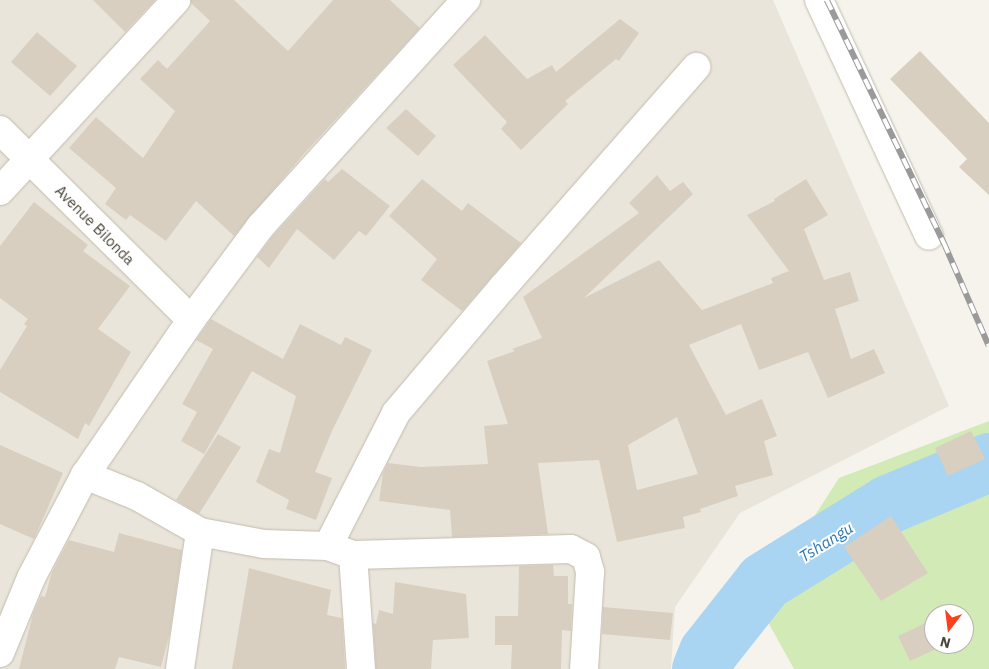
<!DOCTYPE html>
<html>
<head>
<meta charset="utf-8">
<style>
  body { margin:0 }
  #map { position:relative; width:989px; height:669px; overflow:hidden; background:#f6f3ec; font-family:"IBM Plex Sans",sans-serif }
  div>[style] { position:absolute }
  .residential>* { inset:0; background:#eae5da }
  .green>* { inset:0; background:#d2eab5 }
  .river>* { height:59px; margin:-29.5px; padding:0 29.5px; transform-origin:29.5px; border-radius:29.5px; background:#a9d4f2 }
  .building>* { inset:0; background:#d8cfc1 }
  .roads { filter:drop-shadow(0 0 1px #c2bbae) drop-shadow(0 0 1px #c2bbae) }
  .street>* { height:28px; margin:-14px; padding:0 14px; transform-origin:14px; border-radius:14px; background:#fff }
  .rail>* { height:5.5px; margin-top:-2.75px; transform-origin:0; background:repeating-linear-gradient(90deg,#fff 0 11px,#9a9a9a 0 22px); box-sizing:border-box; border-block:1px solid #9a9a9a }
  span { translate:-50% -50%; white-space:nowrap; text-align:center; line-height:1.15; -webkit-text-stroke:4px #fff; paint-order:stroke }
  .street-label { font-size:15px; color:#4b4439 }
  .water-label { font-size:16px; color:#2e7ab2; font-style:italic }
  .north { position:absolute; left:924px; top:604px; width:50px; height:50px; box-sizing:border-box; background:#fff; border:1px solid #b7b4b0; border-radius:50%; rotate:195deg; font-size:14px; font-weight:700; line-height:20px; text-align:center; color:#4b4439 }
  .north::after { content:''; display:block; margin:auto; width:18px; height:22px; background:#fc3f1d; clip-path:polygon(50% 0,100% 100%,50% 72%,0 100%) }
</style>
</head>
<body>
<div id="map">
  <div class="residential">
    <div style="clip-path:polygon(0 0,773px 0,949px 406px,740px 513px,675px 607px,671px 669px,0 669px)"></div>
  </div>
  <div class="green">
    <div style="clip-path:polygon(evenodd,989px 421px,989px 669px,794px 669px,758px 604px,839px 478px,989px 421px,934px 614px,964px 614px,964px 644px,934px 644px,934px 614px)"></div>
  </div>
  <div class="river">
    <div style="left:701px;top:669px;width:18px;rotate:-68deg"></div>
    <div style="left:708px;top:652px;width:90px;rotate:-51.7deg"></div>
    <div style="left:764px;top:581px;width:146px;rotate:-31.8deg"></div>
    <div style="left:888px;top:504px;width:109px;rotate:-22.6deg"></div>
  </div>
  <div class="building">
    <div style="clip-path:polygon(93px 0,155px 0,125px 32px)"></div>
    <div style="clip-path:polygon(191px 0,234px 0,288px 51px,333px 0,390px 0,420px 28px,302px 156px,234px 236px,196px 201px,166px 241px,130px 215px,126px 220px,105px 204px,116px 188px,69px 148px,96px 117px,143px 158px,175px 111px,140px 79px,158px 60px,167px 69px,210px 21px,191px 3px)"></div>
    <div style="clip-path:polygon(620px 19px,639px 33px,619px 61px,616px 59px,565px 101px,568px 104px,521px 150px,501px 129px,507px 122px,453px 65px,485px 35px,527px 79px,552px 65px,556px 72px)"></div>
    <div style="clip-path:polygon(37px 32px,77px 66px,50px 96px,11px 62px)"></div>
    <div style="clip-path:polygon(920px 51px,989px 123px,989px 195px,959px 167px,967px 159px,890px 79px)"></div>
    <div style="clip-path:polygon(406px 109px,436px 136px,418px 156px,386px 128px)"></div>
    <div style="clip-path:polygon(342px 169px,390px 206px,366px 236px,359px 231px,334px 260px,297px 229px,269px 268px,257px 257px,272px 237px,325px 179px,328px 182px)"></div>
    <div style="clip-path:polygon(evenodd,657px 175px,670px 191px,683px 182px,693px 194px,584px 298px,659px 260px,702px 310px,773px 283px,771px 278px,789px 271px,747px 215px,775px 201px,774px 199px,806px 179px,828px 215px,804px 229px,824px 280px,850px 272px,859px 301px,835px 309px,851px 359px,874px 349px,885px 373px,828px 398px,808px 352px,759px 370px,741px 324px,689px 345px,726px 415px,762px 399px,777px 436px,764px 441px,773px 475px,735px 486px,738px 496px,700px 509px,701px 512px,683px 517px,685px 528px,617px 542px,599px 460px,538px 463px,548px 534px,452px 537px,450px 510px,379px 501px,383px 473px,388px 463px,421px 467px,488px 464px,484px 426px,508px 424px,487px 361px,515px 351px,512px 349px,542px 338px,523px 297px,639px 213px,629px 203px,657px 175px,677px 417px,698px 474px,637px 490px,628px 445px,677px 417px)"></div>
    <div style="clip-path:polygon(422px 179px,462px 211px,468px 203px,521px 243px,462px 311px,421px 280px,437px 259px,389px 216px)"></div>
    <div style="clip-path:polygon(34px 202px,88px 245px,83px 251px,130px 286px,98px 329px,131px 352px,89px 426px,85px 423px,78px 439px,0 392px,0 370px,27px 326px,24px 324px,28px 319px,0 298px,0 246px)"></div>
    <div style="clip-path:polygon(211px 319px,283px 359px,300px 324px,341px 345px,345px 337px,372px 350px,332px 431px,315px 472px,332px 478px,316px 520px,286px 509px,289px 500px,256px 482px,269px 449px,280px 453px,296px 396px,252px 371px,204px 454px,181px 441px,197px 412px,182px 404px,213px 349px,196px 340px)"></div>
    <div style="clip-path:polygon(971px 431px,985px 459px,948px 476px,935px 448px)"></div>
    <div style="clip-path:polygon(218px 434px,241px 447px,199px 514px,176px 500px)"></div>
    <div style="clip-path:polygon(0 445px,63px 473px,34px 539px,0 524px)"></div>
    <div style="clip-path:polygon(891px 516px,928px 573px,881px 601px,844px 547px)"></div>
    <div style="clip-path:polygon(119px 533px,182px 550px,170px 632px,161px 667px,119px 657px,115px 669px,19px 669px,33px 614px,41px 596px,45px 597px,52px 572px,69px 540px,114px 552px)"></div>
    <div style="clip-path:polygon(553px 565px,554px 576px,568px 576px,568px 604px,572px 604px,571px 631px,562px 630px,561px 669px,511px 669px,512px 645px,495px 645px,495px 616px,518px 616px,519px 566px)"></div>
    <div style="clip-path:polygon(249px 568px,331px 590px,327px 615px,342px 618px,345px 669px,232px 669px)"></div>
    <div style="clip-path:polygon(395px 582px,466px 594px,469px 638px,433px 640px,431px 669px,376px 669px,373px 623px,376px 624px,379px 610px,393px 614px)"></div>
    <div style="clip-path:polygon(603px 607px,673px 613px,670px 640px,602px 634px)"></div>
    <div style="clip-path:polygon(934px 619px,934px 650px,910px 661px,898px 636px)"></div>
  </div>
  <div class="roads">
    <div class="street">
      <div style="left:819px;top:0;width:260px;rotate:65deg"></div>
      <div style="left:0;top:130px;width:269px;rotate:44.8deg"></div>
      <div style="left:0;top:191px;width:260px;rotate:-47.3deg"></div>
      <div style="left:85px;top:475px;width:56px;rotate:22deg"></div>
      <div style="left:137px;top:496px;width:73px;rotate:29.7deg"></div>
      <div style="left:200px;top:532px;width:65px;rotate:10.6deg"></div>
      <div style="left:264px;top:544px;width:64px;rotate:1.8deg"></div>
      <div style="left:328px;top:546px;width:27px;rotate:20deg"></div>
      <div style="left:353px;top:555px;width:218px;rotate:-1.6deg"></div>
      <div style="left:571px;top:549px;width:17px;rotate:28deg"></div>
      <div style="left:586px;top:557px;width:16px;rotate:75deg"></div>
      <div style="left:590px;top:572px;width:97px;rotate:93.5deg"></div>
      <div style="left:328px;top:546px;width:149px;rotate:-62.9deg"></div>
      <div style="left:396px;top:413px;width:165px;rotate:-49.7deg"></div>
      <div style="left:503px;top:287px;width:293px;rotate:-48.7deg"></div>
      <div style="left:353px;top:555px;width:114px;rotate:86deg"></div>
      <div style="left:0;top:653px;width:81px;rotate:-67.5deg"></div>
      <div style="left:31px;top:578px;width:116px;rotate:-62.3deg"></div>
      <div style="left:85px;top:475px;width:188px;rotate:-55.6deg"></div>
      <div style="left:191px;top:320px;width:116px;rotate:-53.4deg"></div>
      <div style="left:260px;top:227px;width:307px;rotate:-47.8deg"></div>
      <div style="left:180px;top:669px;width:138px;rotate:-81.7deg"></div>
    </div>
  </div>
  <div class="rail">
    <div style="left:827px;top:0;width:270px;rotate:64.3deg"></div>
    <div style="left:944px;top:243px;width:112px;rotate:66.4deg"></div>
  </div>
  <div class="street-label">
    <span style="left:95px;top:225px;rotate:45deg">Avenue Bilonda</span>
  </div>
  <div class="water-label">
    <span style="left:826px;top:542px;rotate:-32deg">Tshangu</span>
  </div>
  <div class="north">N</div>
</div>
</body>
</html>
